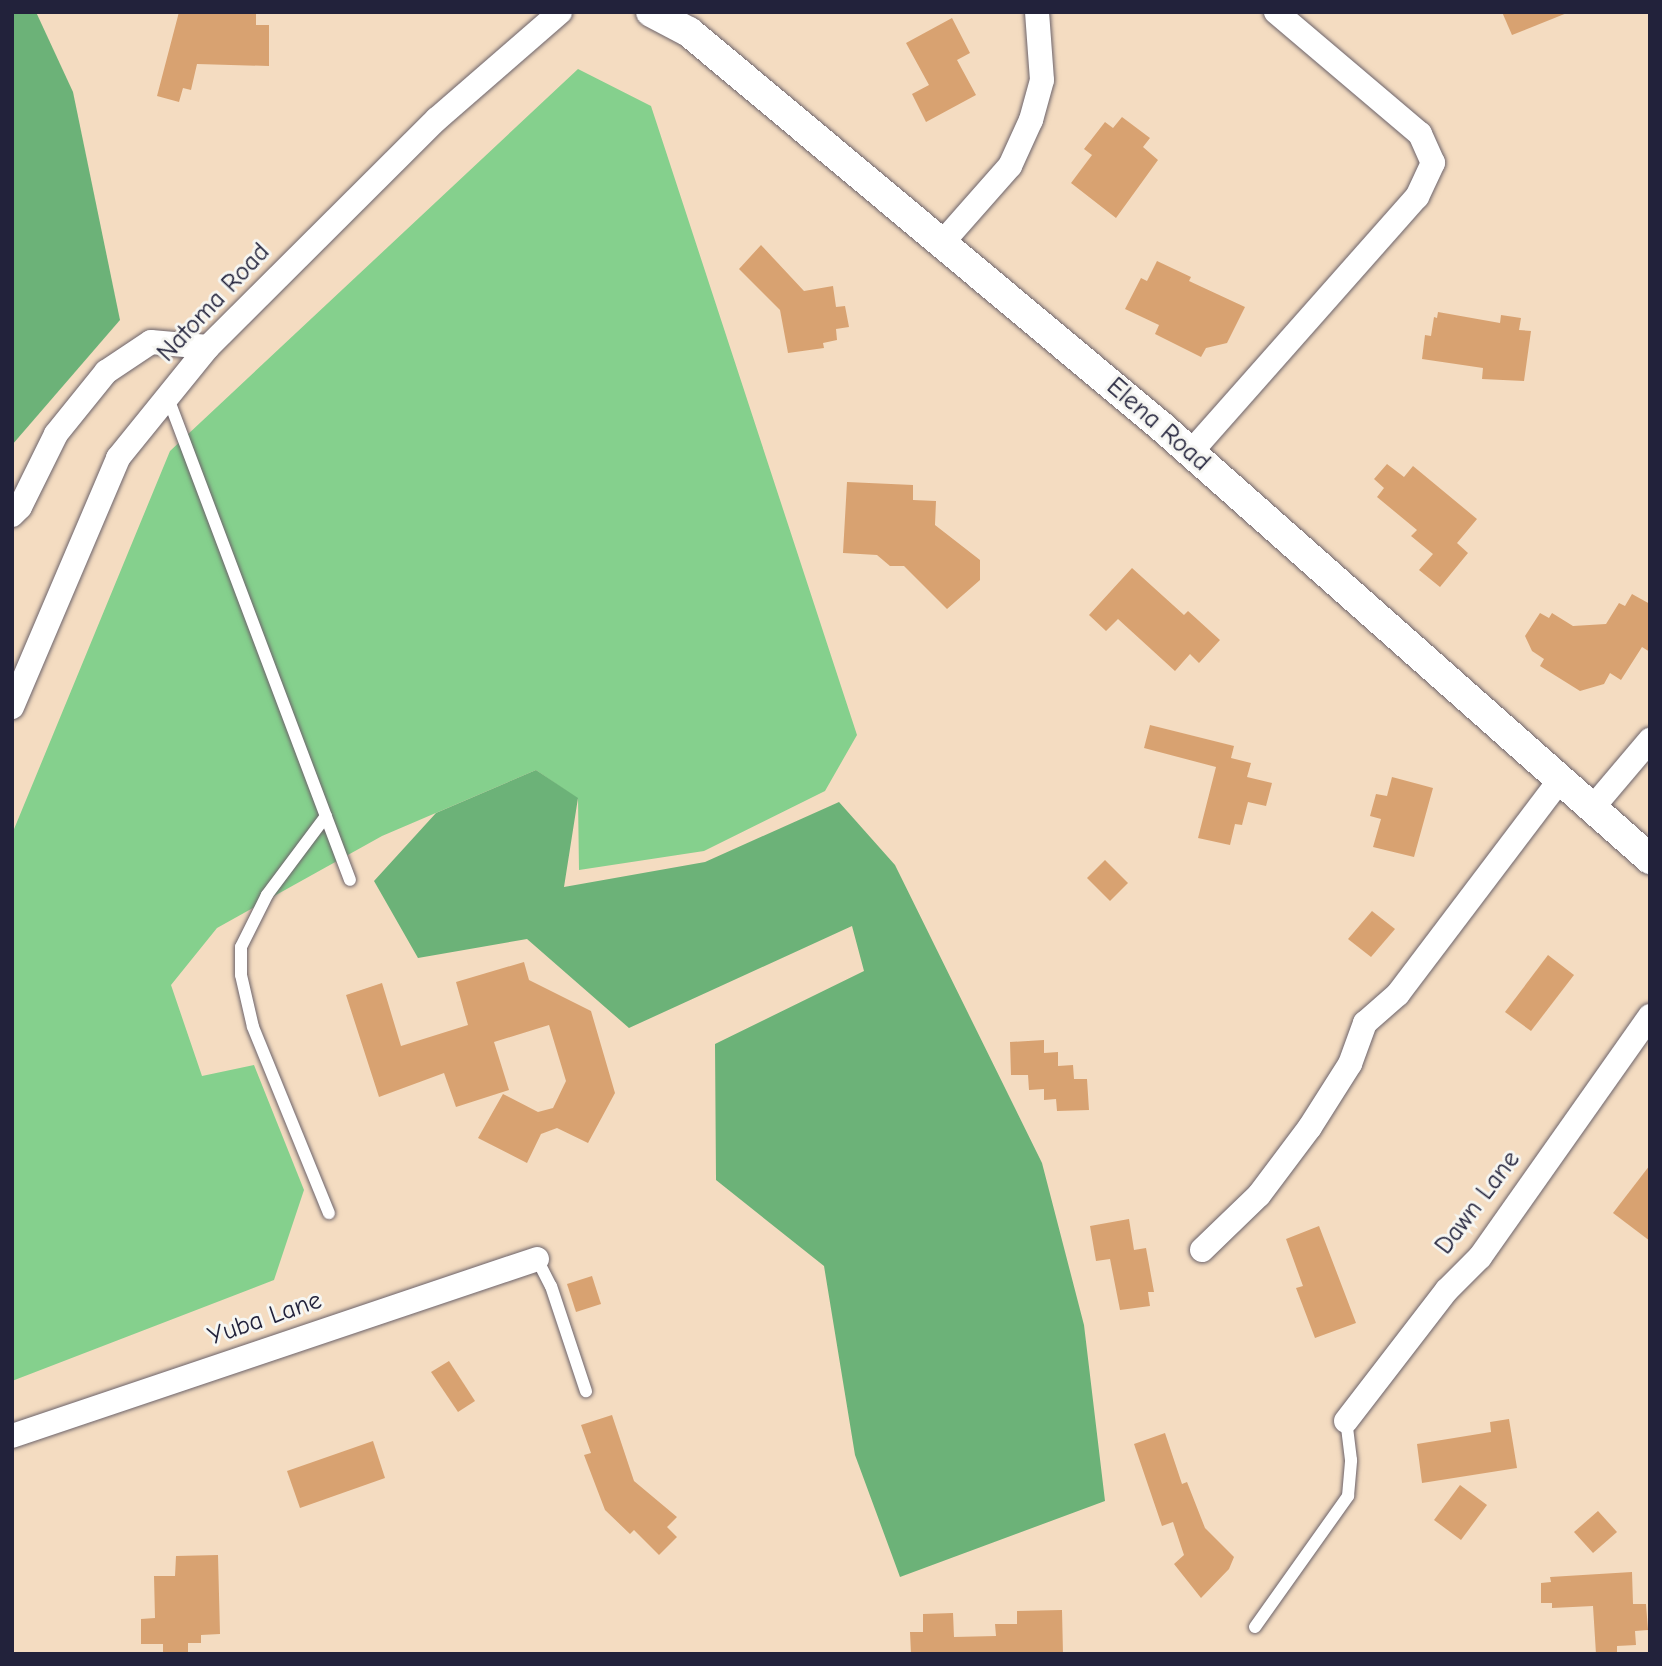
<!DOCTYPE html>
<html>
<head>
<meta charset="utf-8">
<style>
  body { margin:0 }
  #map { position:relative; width:1662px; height:1666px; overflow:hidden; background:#f4dcc1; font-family:"Comic Neue",sans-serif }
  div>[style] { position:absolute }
  .green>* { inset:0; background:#85d08d }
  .forest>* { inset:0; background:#6cb278 }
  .building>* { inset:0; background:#d8a271 }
  .roads { filter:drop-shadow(0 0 2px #6c636a) drop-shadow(0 0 2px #6c636a) }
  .service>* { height:12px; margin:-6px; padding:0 6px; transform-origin:6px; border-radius:6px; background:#fff }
  .minor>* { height:24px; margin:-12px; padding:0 12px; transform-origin:12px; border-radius:12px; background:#fff }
  .tertiary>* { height:30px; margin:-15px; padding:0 15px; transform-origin:15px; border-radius:15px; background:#fff }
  span { translate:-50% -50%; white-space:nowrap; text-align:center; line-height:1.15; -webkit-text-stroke:6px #f6f6f2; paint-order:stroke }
  .street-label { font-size:26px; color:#22223b }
  .frame { position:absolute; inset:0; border:14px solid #22223b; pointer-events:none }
</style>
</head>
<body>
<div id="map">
  <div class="green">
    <div style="clip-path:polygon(578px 69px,651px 106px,857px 735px,825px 791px,704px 851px,579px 870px,578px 799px,536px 770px,382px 836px,217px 928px,171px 985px,202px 1076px,254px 1065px,304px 1190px,274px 1280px,12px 1381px,12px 834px,170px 451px)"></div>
  </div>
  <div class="forest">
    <div style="clip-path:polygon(12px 12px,36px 12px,73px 92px,120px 320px,12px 445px)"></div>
    <div style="clip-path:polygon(536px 770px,578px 798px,564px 887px,705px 862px,839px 802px,895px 865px,1042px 1163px,1084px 1325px,1105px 1501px,900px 1577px,855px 1455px,824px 1266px,716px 1180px,715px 1044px,864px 971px,852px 926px,629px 1028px,527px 939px,418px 958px,374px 881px,436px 813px)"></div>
  </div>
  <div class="building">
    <div style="clip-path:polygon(179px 12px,256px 12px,256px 25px,269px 25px,269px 66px,197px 64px,191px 90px,183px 88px,179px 102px,157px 96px)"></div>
    <div style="clip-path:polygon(1502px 12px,1566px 12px,1567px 13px,1512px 35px)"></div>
    <div style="clip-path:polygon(952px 18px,970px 53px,957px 60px,976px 95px,926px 122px,912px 94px,929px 85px,906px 43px)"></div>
    <div style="clip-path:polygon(1122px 117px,1150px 138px,1143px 147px,1158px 160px,1116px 218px,1071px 183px,1092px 155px,1084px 149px,1105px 122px,1113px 128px)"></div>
    <div style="clip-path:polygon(761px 245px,804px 291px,833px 286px,836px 307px,845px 306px,849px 327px,836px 329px,837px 340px,823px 343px,824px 348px,788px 353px,780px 310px,739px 269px)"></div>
    <div style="clip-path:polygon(1157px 261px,1191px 277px,1189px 281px,1245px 307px,1227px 343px,1206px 348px,1201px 357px,1155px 334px,1159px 325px,1125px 309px,1141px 278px,1147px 281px)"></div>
    <div style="clip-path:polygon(1438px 312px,1500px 323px,1501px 315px,1521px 318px,1519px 330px,1531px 331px,1524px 381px,1482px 379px,1483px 368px,1422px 359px,1425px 335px,1431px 336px,1434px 317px,1437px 318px)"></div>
    <div style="clip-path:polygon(1387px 464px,1404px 477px,1413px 466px,1477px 519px,1457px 543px,1468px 553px,1440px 587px,1419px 570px,1433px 554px,1411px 536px,1417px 530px,1377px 497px,1384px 488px,1374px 479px)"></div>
    <div style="clip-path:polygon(847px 482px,913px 485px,913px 500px,936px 501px,935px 525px,980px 560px,980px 580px,947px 609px,904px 566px,890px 566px,877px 555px,843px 553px)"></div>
    <div style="clip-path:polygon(1132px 568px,1184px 615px,1188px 611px,1220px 640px,1199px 663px,1190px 654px,1175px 671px,1118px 619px,1106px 631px,1089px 615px)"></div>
    <div style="clip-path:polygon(1632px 594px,1650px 604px,1650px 652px,1642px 647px,1621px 680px,1610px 673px,1604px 684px,1580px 691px,1540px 666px,1544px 659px,1532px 651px,1525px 636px,1540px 613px,1549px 618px,1552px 613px,1573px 626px,1606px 624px,1619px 603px,1625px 606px)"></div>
    <div style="clip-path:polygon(1150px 725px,1234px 746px,1231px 758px,1251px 763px,1247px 777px,1272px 783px,1266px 806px,1248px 802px,1242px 825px,1235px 824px,1230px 845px,1198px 838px,1216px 767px,1144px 748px)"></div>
    <div style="clip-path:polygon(1392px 777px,1433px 788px,1414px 857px,1373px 847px,1381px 819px,1370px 816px,1376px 794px,1387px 796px)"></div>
    <div style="clip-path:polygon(1105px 860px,1128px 883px,1110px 901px,1087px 878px)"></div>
    <div style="clip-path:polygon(1372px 911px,1395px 929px,1371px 957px,1348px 939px)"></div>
    <div style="clip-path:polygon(1548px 955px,1574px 975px,1531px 1031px,1505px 1012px)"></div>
    <div style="clip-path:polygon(524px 962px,529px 980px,591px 1011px,615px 1093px,588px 1143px,557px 1128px,541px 1134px,527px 1163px,478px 1138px,503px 1094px,538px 1112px,553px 1108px,566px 1081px,549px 1025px,494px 1042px,509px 1090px,456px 1107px,444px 1073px,379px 1097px,346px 995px,382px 983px,401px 1046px,468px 1025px,456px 982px)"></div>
    <div style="clip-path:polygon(1044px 1040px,1044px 1053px,1058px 1052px,1058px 1066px,1073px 1065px,1074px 1079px,1087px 1079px,1089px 1110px,1057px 1111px,1056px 1099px,1044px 1100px,1044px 1089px,1029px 1090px,1028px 1075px,1011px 1075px,1010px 1042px)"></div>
    <div style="clip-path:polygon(1650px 1165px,1650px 1241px,1613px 1213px)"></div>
    <div style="clip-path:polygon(1129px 1219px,1134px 1250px,1146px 1248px,1154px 1292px,1148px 1292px,1150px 1306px,1120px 1310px,1110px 1259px,1096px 1261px,1090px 1226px)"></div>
    <div style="clip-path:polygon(1319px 1226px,1356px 1323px,1315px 1338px,1296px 1288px,1303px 1286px,1286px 1239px)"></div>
    <div style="clip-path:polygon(592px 1276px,601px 1304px,576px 1312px,567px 1284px)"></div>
    <div style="clip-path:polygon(449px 1361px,475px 1401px,458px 1412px,431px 1372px)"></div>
    <div style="clip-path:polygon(612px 1415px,634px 1481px,677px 1517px,667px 1527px,677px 1537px,659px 1555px,634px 1530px,630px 1534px,605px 1510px,584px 1455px,591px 1453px,581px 1425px)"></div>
    <div style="clip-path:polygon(1509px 1419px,1517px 1468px,1422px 1483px,1417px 1444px,1491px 1432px,1490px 1422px)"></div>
    <div style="clip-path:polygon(1165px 1433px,1182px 1484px,1187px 1482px,1205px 1528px,1234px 1557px,1229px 1569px,1201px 1598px,1174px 1564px,1184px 1555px,1173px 1522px,1162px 1526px,1134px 1444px)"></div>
    <div style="clip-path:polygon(373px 1441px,385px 1478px,300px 1508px,287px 1471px)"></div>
    <div style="clip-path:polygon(1460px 1485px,1487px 1505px,1461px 1540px,1434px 1520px)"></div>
    <div style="clip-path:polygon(1598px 1511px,1617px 1532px,1593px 1553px,1574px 1532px)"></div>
    <div style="clip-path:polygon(218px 1555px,220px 1634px,201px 1635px,201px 1643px,188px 1643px,188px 1654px,163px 1654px,163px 1644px,141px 1644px,141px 1619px,155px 1618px,154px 1576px,175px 1576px,176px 1556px)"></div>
    <div style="clip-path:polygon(1632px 1572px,1633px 1604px,1646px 1604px,1648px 1630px,1635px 1631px,1636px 1645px,1617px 1646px,1617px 1654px,1596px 1654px,1593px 1606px,1552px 1608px,1552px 1603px,1541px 1603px,1541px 1583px,1551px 1582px,1550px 1577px)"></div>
    <div style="clip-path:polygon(1062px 1610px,1063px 1654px,911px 1654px,910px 1632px,923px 1632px,923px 1614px,953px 1613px,954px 1637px,996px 1636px,995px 1624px,1017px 1624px,1017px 1611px)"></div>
  </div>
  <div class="roads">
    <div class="service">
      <div style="left:168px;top:398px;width:515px;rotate:69.31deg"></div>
      <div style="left:326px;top:816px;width:99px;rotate:126.8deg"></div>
      <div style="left:267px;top:895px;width:58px;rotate:116.6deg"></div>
      <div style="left:241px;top:947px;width:28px;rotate:90deg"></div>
      <div style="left:241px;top:975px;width:53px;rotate:77deg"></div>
      <div style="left:253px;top:1027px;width:201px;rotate:67.8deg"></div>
      <div style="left:537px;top:1259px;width:30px;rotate:63deg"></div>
      <div style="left:551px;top:1286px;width:111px;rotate:71.6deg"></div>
      <div style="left:1255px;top:1627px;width:161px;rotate:-54.6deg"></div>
      <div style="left:1348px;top:1496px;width:36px;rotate:-85deg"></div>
      <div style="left:1351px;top:1460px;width:39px;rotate:-97deg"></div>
    </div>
    <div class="minor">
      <div style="left:942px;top:243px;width:103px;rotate:-48.6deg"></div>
      <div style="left:1010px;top:166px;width:51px;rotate:-65.5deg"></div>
      <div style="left:1031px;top:120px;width:41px;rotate:-74.6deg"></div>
      <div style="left:1042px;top:80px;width:68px;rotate:-94.2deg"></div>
      <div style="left:1191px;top:452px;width:341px;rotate:-48.5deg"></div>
      <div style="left:1417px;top:197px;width:38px;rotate:-65deg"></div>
      <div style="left:1433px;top:163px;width:32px;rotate:-114deg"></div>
      <div style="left:1420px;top:134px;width:189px;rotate:-139.7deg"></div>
      <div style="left:12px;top:515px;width:11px;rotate:-45deg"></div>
      <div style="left:20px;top:507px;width:81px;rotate:-63.7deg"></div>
      <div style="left:56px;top:434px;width:80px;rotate:-51.1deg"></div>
      <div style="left:106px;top:372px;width:54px;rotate:-33.7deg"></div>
      <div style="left:151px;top:342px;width:57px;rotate:5deg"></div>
      <div style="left:12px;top:707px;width:271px;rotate:-66.9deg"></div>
      <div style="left:118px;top:458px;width:143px;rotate:-51deg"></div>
      <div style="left:208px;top:347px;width:323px;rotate:-44.9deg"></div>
      <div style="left:437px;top:119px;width:163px;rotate:-41deg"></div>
      <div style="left:1594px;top:806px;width:87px;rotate:-49.7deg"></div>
      <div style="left:1202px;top:1250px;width:79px;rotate:-44deg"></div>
      <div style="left:1259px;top:1195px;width:85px;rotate:-53.1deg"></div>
      <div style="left:1310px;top:1127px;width:75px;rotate:-57.6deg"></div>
      <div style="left:1350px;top:1064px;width:44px;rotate:-69.9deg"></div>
      <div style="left:1365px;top:1023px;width:44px;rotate:-41.3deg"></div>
      <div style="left:1398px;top:994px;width:268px;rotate:-52.9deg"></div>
      <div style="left:1346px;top:1421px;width:165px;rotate:-52.4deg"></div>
      <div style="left:1447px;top:1290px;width:47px;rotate:-45deg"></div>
      <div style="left:1480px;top:1257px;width:295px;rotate:-54.8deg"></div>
      <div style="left:12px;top:1436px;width:554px;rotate:-18.63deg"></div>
    </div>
    <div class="tertiary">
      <div style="left:651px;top:12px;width:43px;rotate:27.8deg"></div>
      <div style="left:689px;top:32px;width:616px;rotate:39.87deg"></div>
      <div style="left:1162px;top:427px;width:652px;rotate:41.52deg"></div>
    </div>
  </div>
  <div class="street-label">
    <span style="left:214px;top:303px;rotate:-47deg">Natoma Road</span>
    <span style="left:1158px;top:425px;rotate:41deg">Elena Road</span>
    <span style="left:1478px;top:1203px;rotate:-53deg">Dawn Lane</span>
    <span style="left:265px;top:1319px;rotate:-19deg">Yuba Lane</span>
  </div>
  <div class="frame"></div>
</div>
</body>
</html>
